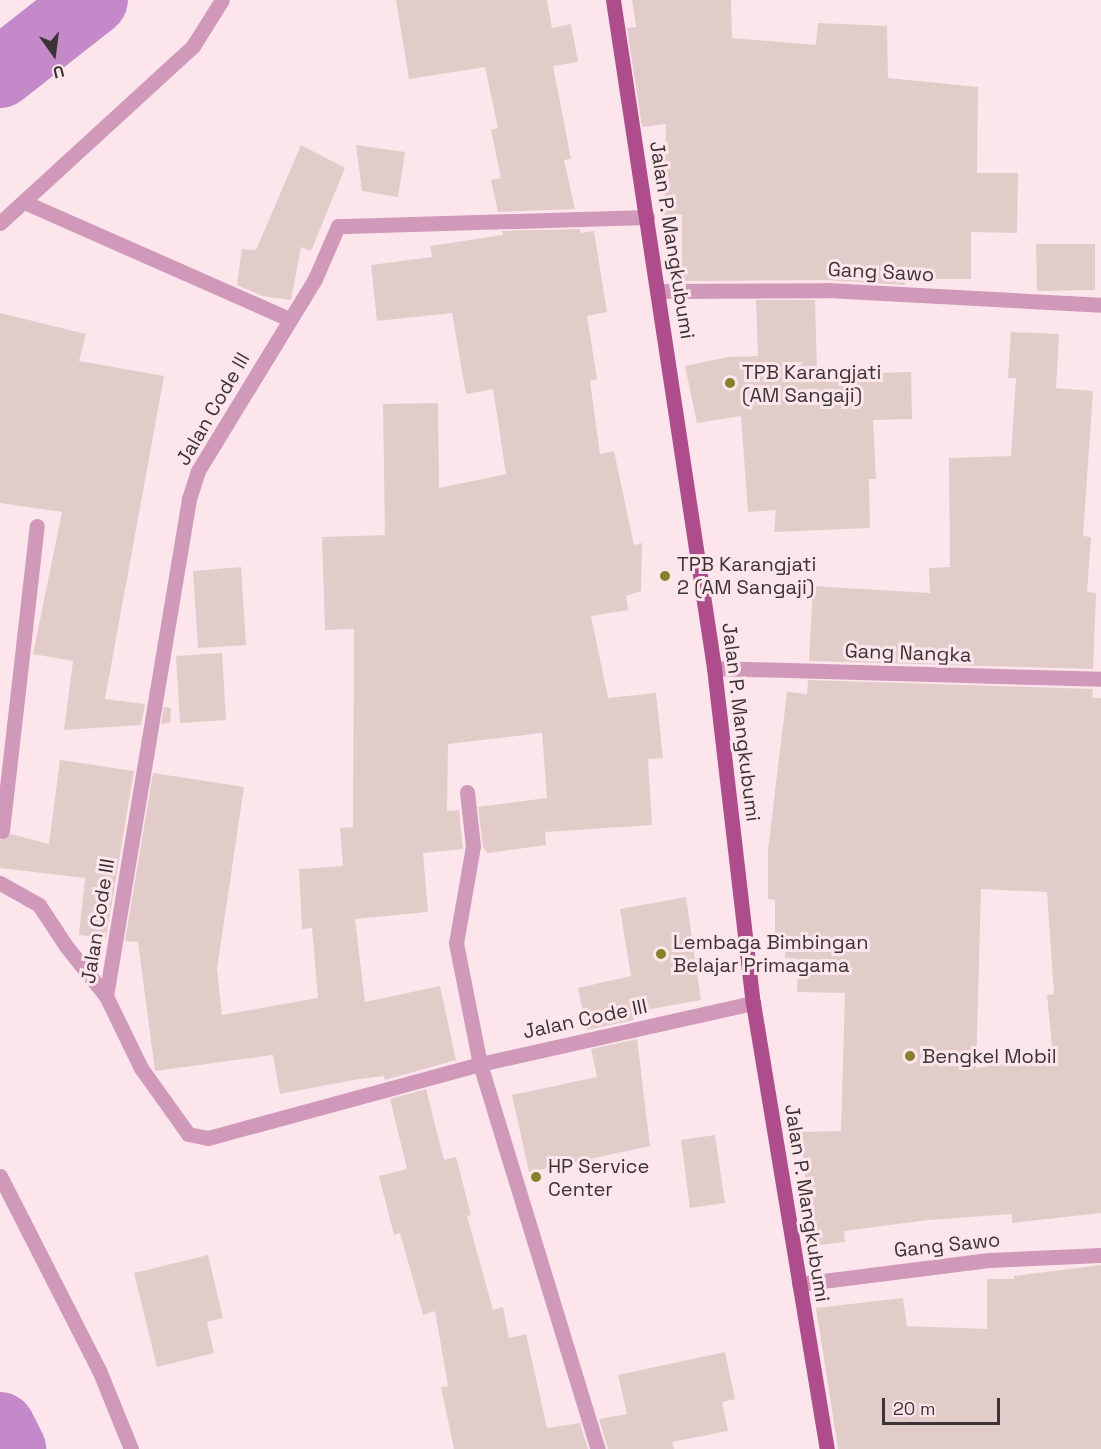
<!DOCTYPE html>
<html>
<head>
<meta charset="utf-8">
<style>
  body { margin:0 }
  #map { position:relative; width:1101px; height:1449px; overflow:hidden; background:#fce6eb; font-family:"Space Grotesk",sans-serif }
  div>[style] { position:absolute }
  .river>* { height:70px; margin:-35px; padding:0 35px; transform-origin:35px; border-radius:35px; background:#c389c9 }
  .building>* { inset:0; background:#e2ccca }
  .minor>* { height:15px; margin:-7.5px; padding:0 7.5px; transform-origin:7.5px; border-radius:7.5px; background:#d099b9 }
  .primary>* { height:15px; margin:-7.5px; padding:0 7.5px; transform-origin:7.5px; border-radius:7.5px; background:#af4d8c }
  .dots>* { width:16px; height:16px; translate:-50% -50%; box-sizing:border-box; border:3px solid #fce6eb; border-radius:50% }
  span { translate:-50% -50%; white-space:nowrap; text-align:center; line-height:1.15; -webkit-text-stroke:6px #fce6eb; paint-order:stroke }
  .street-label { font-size:20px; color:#3b3335 }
  .poi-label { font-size:20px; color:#3b3335 }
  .left { translate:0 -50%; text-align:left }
  .north { position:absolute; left:24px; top:24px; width:60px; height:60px; -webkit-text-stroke:4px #fce6eb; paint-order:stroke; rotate:166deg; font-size:16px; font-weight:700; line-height:24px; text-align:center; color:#3b3335 }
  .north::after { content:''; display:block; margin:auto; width:21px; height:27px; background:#3b3335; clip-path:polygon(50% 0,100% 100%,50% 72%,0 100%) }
  .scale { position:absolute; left:882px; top:1398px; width:118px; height:27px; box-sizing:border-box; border:3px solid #3b3335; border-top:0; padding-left:8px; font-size:18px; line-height:21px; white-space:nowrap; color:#3b3335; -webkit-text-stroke:4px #fce6eb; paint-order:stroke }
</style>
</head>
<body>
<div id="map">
  <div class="river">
    <div style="left:0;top:73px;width:118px;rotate:-38.1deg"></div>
    <div style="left:0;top:1427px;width:25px;rotate:63deg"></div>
  </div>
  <div class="building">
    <div style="clip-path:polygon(396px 0,547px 0,552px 28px,571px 24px,578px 62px,553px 66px,571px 159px,564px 160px,575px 209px,498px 212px,491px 180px,501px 178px,491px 130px,498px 128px,485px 67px,409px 79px)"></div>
    <div style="clip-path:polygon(632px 0,731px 0,732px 38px,816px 45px,818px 23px,887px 26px,888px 78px,978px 87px,977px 173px,1018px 173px,1017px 233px,971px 232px,971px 279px,906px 279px,905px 285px,827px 280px,682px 281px,682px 215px,664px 215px,666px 124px,642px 127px,627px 28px,636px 27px)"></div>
    <div style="clip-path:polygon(301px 145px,345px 168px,311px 251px,301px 247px,291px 300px,262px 296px,237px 285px,242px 249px,256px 250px)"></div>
    <div style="clip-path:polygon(356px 145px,405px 152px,398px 197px,362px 191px)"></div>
    <div style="clip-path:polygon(580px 229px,581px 233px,594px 231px,607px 312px,587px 316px,597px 379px,590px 381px,600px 454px,614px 451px,634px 545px,642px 543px,641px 591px,626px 596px,628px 610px,591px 616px,608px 698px,656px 693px,663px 758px,648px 759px,652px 825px,545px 832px,546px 845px,487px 853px,483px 847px,478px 807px,547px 798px,542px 733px,448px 744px,447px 811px,459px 810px,463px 849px,423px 853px,428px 912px,355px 919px,365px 1002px,440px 986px,456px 1060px,385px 1080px,384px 1076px,353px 1080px,280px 1094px,273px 1055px,155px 1071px,138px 942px,125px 941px,153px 773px,244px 787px,217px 969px,222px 1015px,318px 998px,312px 928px,302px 929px,299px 869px,343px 866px,340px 828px,353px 827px,354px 629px,325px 630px,322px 537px,385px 535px,383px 404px,438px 403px,439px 488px,506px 474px,493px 389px,466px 394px,452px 313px,377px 321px,371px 265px,432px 257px,430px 246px,503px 235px,502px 231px)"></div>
    <div style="clip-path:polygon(1036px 244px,1095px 244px,1095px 290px,1037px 291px)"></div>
    <div style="clip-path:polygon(756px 300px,815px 300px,817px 374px,911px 372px,912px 419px,873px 420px,876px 479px,869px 479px,870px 528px,774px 532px,776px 510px,748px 512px,741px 416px,697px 423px,685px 366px,728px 357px,758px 356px)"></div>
    <div style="clip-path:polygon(0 313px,86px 334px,79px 361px,164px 376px,105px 699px,145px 704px,141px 725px,64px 730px,73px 661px,33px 654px,62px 512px,0 503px)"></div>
    <div style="clip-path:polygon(1011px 332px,1059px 334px,1056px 388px,1093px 391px,1083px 536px,1091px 537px,1087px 592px,1096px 593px,1093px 669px,809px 661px,813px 586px,930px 593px,929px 568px,950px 567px,949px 458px,1011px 456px,1016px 378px,1008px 378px)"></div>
    <div style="clip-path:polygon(241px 567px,246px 645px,198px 648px,193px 571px)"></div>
    <div style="clip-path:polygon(222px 653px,226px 720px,180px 723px,176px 656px)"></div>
    <div style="clip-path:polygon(evenodd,808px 680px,1093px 689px,1092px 698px,1101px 698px,1101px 1213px,1012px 1223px,1012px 1214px,928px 1220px,844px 1231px,845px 1242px,811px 1246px,801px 1132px,841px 1131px,845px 993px,797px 992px,798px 959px,785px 958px,786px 935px,775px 935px,775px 900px,768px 899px,768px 850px,787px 692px,807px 694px,808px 680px,981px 889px,1047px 892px,1054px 994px,1047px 995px,1052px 1046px,1048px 1046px,1049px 1057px,976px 1068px,981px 889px)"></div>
    <div style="clip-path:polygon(164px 707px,171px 708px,170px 723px,161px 724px)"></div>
    <div style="clip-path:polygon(60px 760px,134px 771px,106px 938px,79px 935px,85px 878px,0 868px,0 840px,11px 834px,49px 844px)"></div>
    <div style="clip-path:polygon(686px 897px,701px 1000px,634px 1012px,634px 1020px,587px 1030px,578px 988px,631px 976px,620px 909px)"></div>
    <div style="clip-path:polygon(637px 1039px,650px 1146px,529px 1172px,512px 1095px,597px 1077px,591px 1049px)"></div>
    <div style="clip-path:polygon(426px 1089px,444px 1160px,456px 1157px,471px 1215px,467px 1216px,493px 1310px,503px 1307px,509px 1338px,526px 1334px,547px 1428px,580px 1423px,588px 1449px,454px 1449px,441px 1387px,448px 1386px,435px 1311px,423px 1315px,400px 1233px,394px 1235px,379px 1176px,407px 1169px,390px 1099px)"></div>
    <div style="clip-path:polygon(715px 1135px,725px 1203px,690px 1208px,681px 1140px)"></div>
    <div style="clip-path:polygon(208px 1255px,223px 1318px,207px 1322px,214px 1353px,157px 1367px,134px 1273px)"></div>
    <div style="clip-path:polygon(1101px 1265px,1101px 1449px,838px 1449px,816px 1308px,903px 1298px,907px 1326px,987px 1329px,987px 1279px,1014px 1279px,1014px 1276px)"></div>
    <div style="clip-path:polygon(725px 1352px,735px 1399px,722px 1402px,728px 1431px,672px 1442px,674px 1449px,608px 1449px,599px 1419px,627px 1414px,618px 1375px)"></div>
  </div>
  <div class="minor">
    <div style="left:24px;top:202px;width:290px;rotate:23.8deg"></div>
    <div style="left:647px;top:217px;width:309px;rotate:178.3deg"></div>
    <div style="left:338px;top:226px;width:58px;rotate:113.5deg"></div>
    <div style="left:315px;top:279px;width:225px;rotate:121.4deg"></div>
    <div style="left:198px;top:471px;width:29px;rotate:108deg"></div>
    <div style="left:189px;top:499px;width:504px;rotate:99.48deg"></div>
    <div style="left:106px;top:996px;width:80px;rotate:64.1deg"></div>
    <div style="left:141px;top:1068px;width:81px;rotate:54.5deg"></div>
    <div style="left:188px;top:1134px;width:20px;rotate:11deg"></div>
    <div style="left:208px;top:1138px;width:282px;rotate:-15.2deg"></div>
    <div style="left:480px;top:1064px;width:280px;rotate:-12.6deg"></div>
    <div style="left:0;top:223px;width:262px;rotate:-42.5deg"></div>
    <div style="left:193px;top:46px;width:54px;rotate:-57.8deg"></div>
    <div style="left:660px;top:291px;width:167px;rotate:-0.3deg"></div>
    <div style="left:827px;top:290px;width:274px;rotate:3.1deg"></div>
    <div style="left:714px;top:668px;width:387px;rotate:1.6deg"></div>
    <div style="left:467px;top:792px;width:54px;rotate:83.7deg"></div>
    <div style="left:473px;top:846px;width:98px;rotate:99.9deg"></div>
    <div style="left:456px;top:943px;width:123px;rotate:78.8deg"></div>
    <div style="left:480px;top:1064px;width:403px;rotate:73deg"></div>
    <div style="left:2px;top:831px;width:307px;rotate:-83.5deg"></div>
    <div style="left:0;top:883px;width:45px;rotate:29.4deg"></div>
    <div style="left:39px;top:905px;width:49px;rotate:56.6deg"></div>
    <div style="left:66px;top:946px;width:64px;rotate:51.3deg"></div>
    <div style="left:0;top:1176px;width:218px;rotate:63deg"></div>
    <div style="left:99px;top:1370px;width:85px;rotate:67.9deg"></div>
    <div style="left:799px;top:1284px;width:193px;rotate:-7.2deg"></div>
    <div style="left:990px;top:1260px;width:111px;rotate:-2.6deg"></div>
  </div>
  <div class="primary">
    <div style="left:613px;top:0;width:676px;rotate:81.4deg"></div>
    <div style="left:714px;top:668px;width:337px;rotate:83.4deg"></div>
    <div style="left:753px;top:1003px;width:452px;rotate:80.6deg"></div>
  </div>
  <div class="dots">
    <div style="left:730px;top:383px;background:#878129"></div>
    <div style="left:665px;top:576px;background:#878129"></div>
    <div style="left:661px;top:954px;background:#878129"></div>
    <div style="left:910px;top:1056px;background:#878129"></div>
    <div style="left:536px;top:1177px;background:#878129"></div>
  </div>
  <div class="street-label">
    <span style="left:672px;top:240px;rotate:81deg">Jalan P. Mangkubumi</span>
    <span style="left:881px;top:272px;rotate:3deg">Gang Sawo</span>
    <span style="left:213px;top:409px;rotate:-60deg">Jalan Code III</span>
    <span style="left:908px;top:653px;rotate:2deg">Gang Nangka</span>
    <span style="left:741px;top:722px;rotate:83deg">Jalan P. Mangkubumi</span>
    <span style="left:98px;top:921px;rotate:-81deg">Jalan Code III</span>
    <span style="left:585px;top:1019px;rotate:-12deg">Jalan Code III</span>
    <span style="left:807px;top:1203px;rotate:81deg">Jalan P. Mangkubumi</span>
    <span style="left:947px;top:1245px;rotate:-6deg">Gang Sawo</span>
  </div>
  <div class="poi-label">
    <span class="left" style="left:742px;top:384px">TPB Karangjati<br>(AM Sangaji)</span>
    <span class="left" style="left:677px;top:576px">TPB Karangjati<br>2 (AM Sangaji)</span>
    <span class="left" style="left:673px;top:954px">Lembaga Bimbingan<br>Belajar Primagama</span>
    <span class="left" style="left:922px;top:1056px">Bengkel Mobil</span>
    <span class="left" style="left:548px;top:1178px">HP Service<br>Center</span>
  </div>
  <div class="north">U</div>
  <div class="scale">20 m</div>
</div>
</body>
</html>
